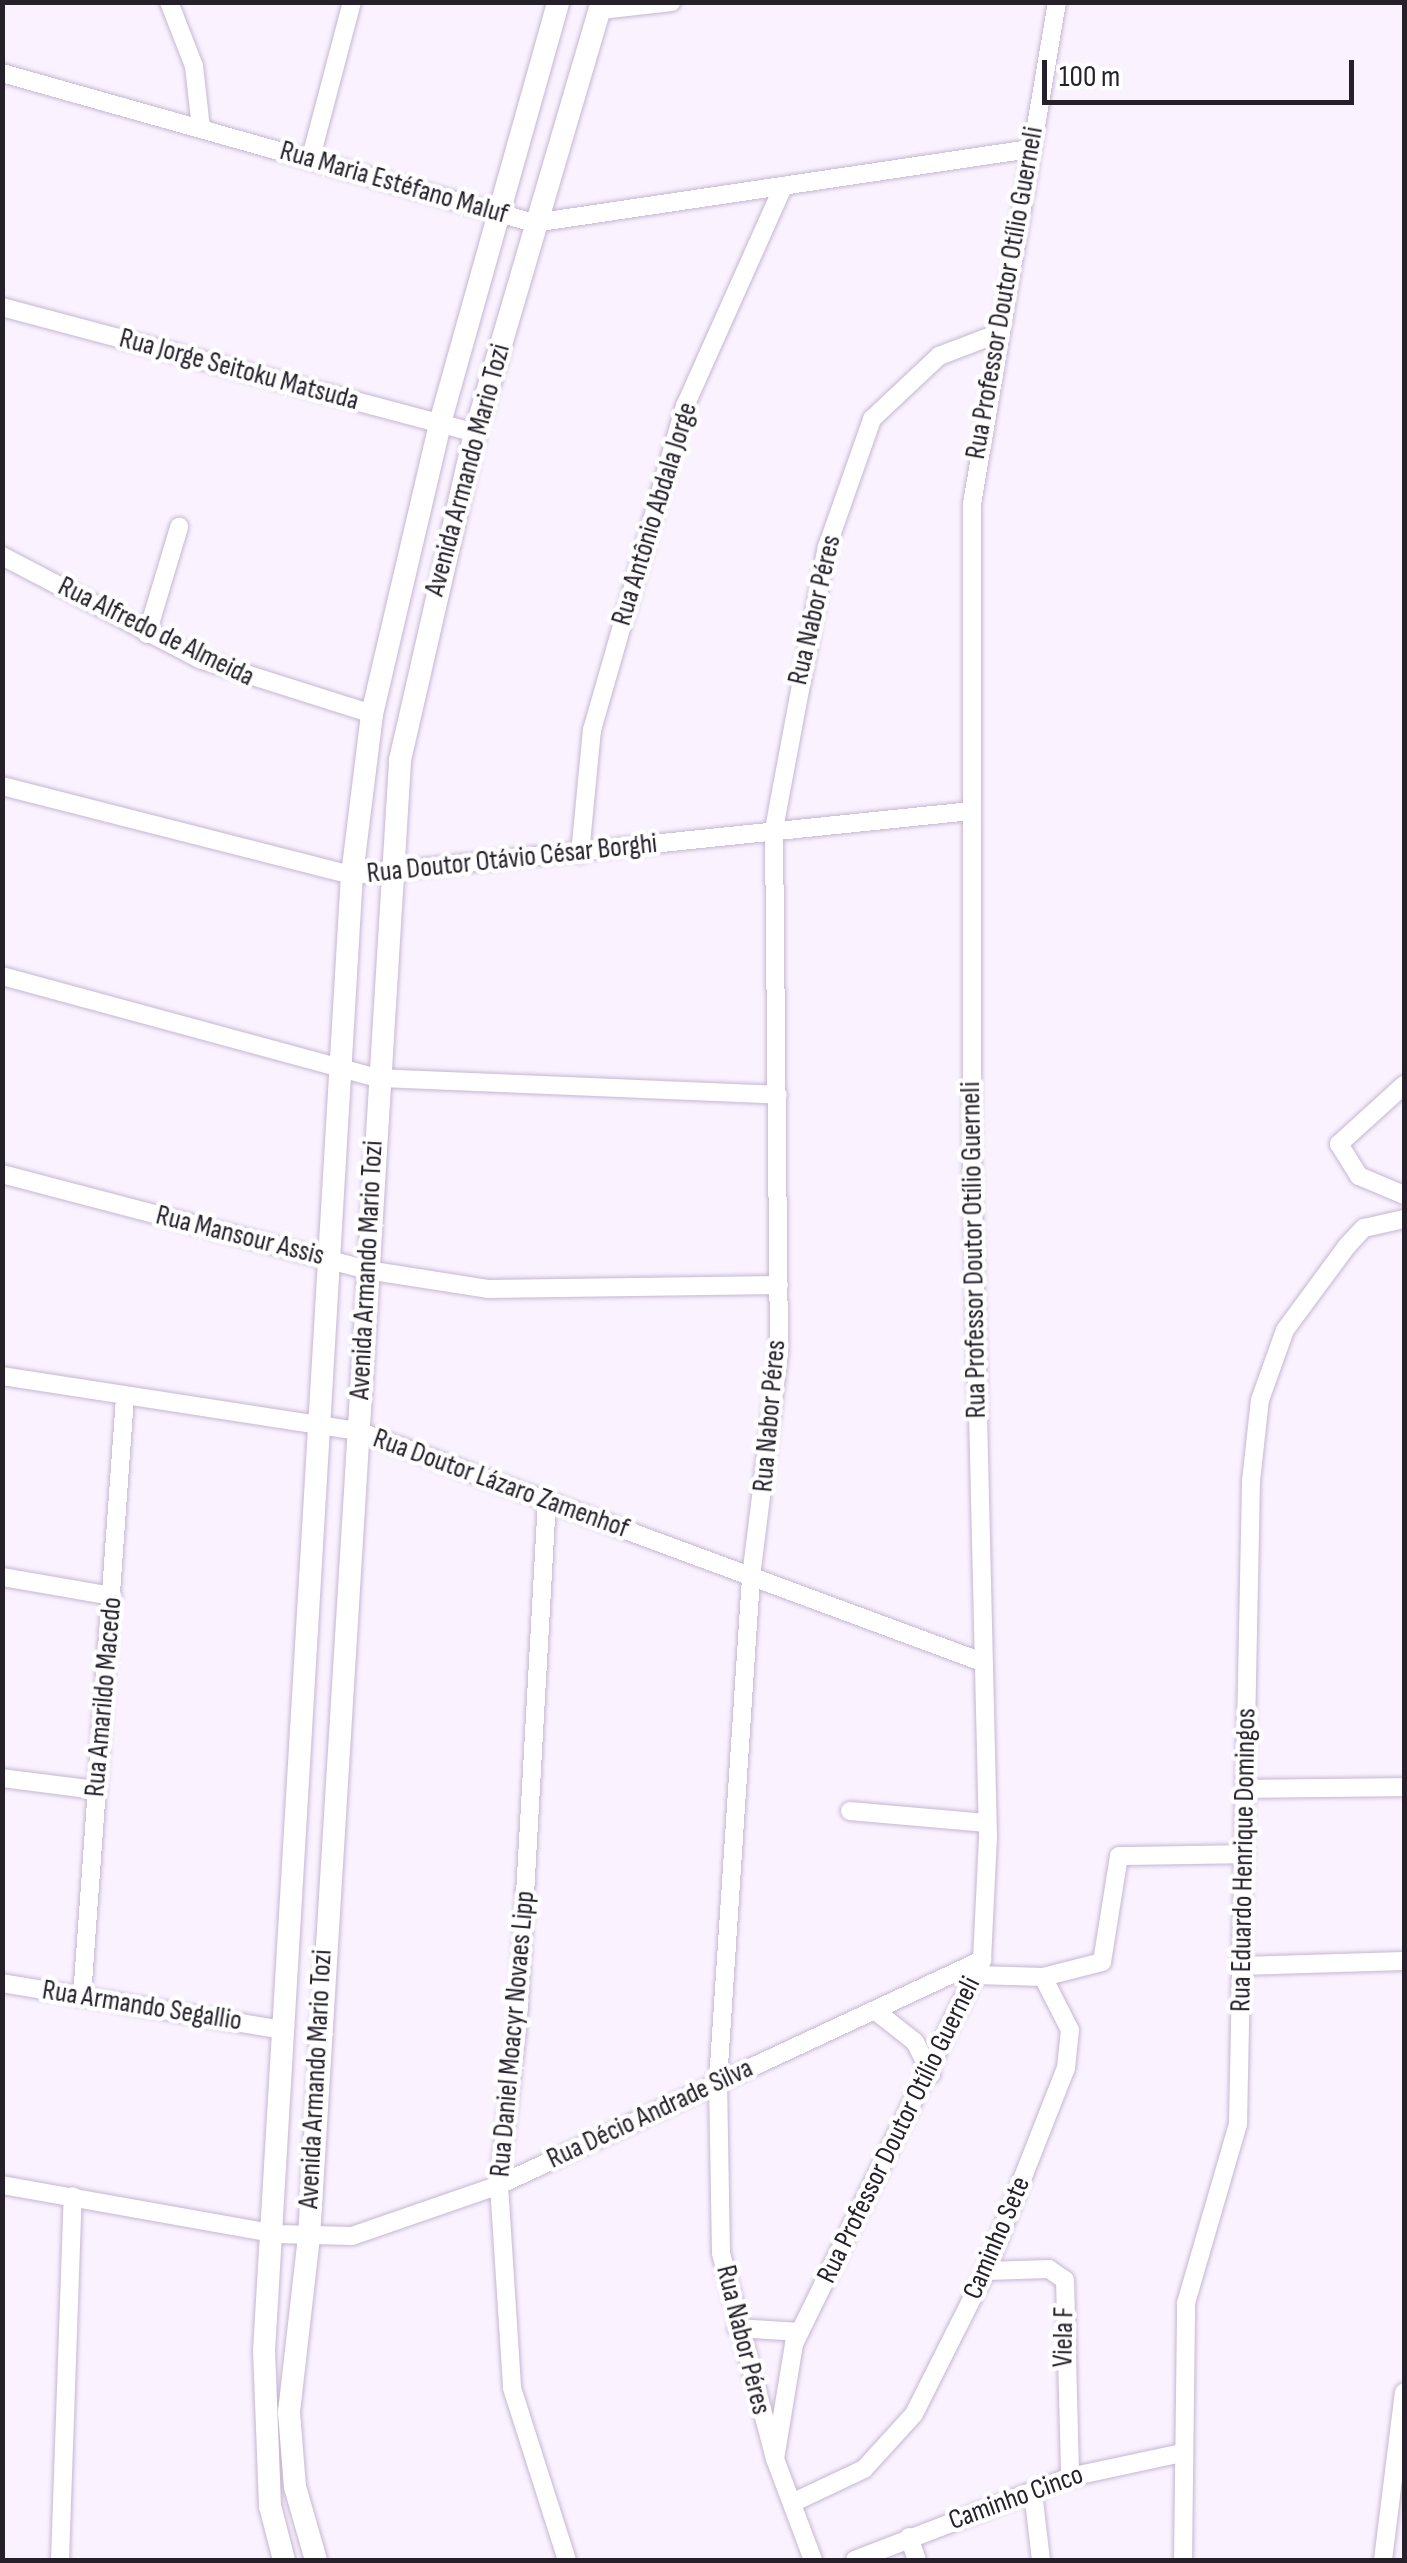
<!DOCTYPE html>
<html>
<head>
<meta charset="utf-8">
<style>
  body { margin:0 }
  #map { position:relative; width:1407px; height:2563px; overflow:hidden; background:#faf3ff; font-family:"Sofia Sans Condensed",sans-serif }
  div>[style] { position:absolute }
  .roads { filter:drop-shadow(0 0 2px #c6b6d2) drop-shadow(0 0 2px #c6b6d2) }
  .minor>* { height:18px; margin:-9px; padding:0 9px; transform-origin:9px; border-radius:9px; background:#fff }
  .tertiary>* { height:22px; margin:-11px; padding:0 11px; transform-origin:11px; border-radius:11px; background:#fff }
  span { translate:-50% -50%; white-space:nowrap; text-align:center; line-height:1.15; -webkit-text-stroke:9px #fff; paint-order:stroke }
  .street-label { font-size:28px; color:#26202b }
  .frame { position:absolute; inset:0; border:5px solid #26202b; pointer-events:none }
  .scale { position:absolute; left:1042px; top:60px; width:312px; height:45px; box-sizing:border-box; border:5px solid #26202b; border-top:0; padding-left:12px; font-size:30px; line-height:35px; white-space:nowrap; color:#26202b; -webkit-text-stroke:8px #fff; paint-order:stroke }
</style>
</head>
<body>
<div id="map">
  <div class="roads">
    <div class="minor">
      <div style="left:169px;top:2px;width:69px;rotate:68.7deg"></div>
      <div style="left:194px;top:66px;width:62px;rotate:83.6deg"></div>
      <div style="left:601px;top:10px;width:71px;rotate:-6.4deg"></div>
      <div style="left:2px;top:73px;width:553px;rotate:15.75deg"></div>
      <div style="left:534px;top:223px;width:501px;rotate:-8.49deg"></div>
      <div style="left:311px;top:157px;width:160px;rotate:-75.2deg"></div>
      <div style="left:2px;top:307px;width:489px;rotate:14.9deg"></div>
      <div style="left:2px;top:556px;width:225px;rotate:27.5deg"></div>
      <div style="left:202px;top:660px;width:178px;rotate:17.6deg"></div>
      <div style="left:147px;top:634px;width:112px;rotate:-73.3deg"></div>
      <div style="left:2px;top:786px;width:361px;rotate:14.3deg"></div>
      <div style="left:352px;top:875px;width:622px;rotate:-5.9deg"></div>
      <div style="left:580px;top:854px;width:125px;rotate:-84.5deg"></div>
      <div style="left:592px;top:730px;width:337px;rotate:-74deg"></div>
      <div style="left:685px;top:406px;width:238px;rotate:-65.9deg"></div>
      <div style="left:2px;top:976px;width:390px;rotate:15.2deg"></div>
      <div style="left:378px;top:1078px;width:400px;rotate:2.4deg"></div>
      <div style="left:1404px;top:1085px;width:88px;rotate:137.8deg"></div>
      <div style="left:1339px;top:1144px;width:38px;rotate:58deg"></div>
      <div style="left:1359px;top:1176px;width:49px;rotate:22.9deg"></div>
      <div style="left:2px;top:1174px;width:377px;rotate:14.7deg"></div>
      <div style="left:367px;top:1270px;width:122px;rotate:8.9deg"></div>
      <div style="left:488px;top:1289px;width:291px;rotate:-0.8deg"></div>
      <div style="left:2px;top:1376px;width:360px;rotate:8.8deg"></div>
      <div style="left:358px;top:1431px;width:665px;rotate:20.31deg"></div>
      <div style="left:547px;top:1500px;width:521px;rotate:93.19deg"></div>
      <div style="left:518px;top:2020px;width:166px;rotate:96.6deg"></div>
      <div style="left:499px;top:2185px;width:203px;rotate:86.3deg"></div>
      <div style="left:512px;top:2388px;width:181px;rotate:72.3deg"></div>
      <div style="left:2px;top:1577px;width:112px;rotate:9.8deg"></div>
      <div style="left:2px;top:1778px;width:95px;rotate:7.3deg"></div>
      <div style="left:1246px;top:1789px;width:158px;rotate:-0.7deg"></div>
      <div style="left:850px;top:1811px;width:137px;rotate:5deg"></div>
      <div style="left:1241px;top:1966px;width:163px;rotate:-1.8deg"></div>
      <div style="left:1043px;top:1977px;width:61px;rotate:-14.3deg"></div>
      <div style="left:1102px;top:1962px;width:107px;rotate:-80.9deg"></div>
      <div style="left:1119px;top:1856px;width:126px;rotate:-0.9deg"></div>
      <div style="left:2px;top:1983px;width:284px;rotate:9.5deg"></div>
      <div style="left:82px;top:1997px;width:602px;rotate:-85.9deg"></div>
      <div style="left:877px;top:2012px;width:48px;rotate:38.3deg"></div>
      <div style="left:915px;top:2042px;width:36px;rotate:63deg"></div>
      <div style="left:2px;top:2185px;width:278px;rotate:10.1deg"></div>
      <div style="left:276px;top:2234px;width:76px;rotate:1.5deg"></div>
      <div style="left:352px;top:2236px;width:156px;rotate:-19.1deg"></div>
      <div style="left:499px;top:2185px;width:533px;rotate:-24.98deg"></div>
      <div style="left:986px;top:2271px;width:63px;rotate:-1.8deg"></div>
      <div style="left:1049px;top:2269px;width:19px;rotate:35deg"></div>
      <div style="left:1065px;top:2280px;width:197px;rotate:88.5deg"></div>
      <div style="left:737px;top:2328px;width:63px;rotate:3.6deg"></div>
      <div style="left:775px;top:2459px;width:117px;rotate:-80.6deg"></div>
      <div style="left:794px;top:2344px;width:428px;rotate:-63.9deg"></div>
      <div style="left:982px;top:1960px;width:123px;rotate:-87.2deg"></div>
      <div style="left:988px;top:1837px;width:681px;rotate:-91.35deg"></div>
      <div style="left:972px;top:1156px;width:652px;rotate:-90deg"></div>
      <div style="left:972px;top:504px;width:509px;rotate:-80.39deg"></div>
      <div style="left:1033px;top:2492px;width:68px;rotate:83.3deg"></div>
      <div style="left:792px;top:2503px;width:80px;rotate:-25.3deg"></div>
      <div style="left:864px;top:2469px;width:74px;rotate:-47.7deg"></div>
      <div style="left:914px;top:2414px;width:160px;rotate:-63.3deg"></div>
      <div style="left:986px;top:2271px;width:218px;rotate:-68.5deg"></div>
      <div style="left:1066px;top:2068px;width:38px;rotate:-84deg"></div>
      <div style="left:1070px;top:2030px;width:59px;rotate:-117deg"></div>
      <div style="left:1043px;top:1977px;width:67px;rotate:-178.3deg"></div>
      <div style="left:909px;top:2537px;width:24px;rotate:71deg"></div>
      <div style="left:60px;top:2560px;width:364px;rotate:-88deg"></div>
      <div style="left:813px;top:2560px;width:108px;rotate:-110.6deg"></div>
      <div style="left:775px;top:2459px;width:213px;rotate:-104.7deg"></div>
      <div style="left:721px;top:2253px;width:172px;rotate:-91deg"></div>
      <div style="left:718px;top:2081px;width:505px;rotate:-86.25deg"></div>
      <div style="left:751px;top:1577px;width:227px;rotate:-82.9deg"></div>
      <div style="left:779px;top:1352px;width:523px;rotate:-90.55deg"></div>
      <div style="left:774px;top:829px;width:287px;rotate:-79.4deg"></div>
      <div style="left:827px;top:547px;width:136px;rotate:-70.6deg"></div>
      <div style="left:872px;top:419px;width:92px;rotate:-43.2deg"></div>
      <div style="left:939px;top:356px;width:59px;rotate:-20.9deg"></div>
      <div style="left:855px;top:2560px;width:230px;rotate:-21.1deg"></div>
      <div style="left:1070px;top:2477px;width:115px;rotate:-12.1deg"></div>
      <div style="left:1183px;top:2560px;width:257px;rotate:-89.3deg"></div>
      <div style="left:1186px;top:2303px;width:186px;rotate:-73.8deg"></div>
      <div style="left:1238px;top:2124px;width:643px;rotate:-88.84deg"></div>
      <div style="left:1251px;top:1481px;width:81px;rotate:-83.7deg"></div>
      <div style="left:1260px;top:1400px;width:74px;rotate:-70.3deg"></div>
      <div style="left:1285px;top:1330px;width:104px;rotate:-53.6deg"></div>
      <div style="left:1347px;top:1246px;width:25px;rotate:-47deg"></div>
      <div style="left:1364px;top:1228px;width:41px;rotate:-12.7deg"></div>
      <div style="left:1383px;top:2560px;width:169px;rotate:-82.9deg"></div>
    </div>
    <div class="tertiary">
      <div style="left:284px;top:2560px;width:56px;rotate:-104.5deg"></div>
      <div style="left:270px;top:2506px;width:155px;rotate:-92.2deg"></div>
      <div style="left:264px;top:2351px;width:1479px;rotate:-86.59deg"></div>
      <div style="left:352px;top:875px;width:162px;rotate:-82.9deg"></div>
      <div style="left:372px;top:714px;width:299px;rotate:-76.8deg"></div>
      <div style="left:440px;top:423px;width:437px;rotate:-74.3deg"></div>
      <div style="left:316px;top:2560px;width:76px;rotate:-106deg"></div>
      <div style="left:295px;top:2487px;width:75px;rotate:-94.6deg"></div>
      <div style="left:289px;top:2412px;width:176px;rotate:-83.5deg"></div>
      <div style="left:309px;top:2237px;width:1480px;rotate:-86.47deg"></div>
      <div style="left:400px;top:760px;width:335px;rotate:-77.1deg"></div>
      <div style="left:475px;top:433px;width:449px;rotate:-73.6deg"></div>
    </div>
  </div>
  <div class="street-label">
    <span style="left:394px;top:183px;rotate:16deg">Rua Maria Estéfano Maluf</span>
    <span style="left:1005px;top:293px;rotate:-80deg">Rua Professor Doutor Otílio Guerneli</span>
    <span style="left:239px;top:370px;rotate:15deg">Rua Jorge Seitoku Matsuda</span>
    <span style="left:468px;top:470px;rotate:-75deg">Avenida Armando Mario Tozi</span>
    <span style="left:655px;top:514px;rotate:-73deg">Rua Antônio Abdala Jorge</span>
    <span style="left:815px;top:610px;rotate:-77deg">Rua Nabor Péres</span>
    <span style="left:156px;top:632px;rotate:26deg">Rua Alfredo de Almeida</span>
    <span style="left:512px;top:859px;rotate:-6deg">Rua Doutor Otávio César Borghi</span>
    <span style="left:240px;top:1236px;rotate:14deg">Rua Mansour Assis</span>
    <span style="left:974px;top:1250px;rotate:-91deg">Rua Professor Doutor Otílio Guerneli</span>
    <span style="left:367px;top:1270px;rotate:-87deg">Avenida Armando Mario Tozi</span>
    <span style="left:770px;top:1416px;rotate:-85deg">Rua Nabor Péres</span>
    <span style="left:501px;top:1484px;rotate:20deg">Rua Doutor Lázaro Zamenhof</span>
    <span style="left:104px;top:1697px;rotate:-85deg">Rua Amarildo Macedo</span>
    <span style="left:1244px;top:1860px;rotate:-89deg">Rua Eduardo Henrique Domingos</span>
    <span style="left:142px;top:2006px;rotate:9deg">Rua Armando Segallio</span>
    <span style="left:513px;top:2034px;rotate:-85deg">Rua Daniel Moacyr Novaes Lipp</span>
    <span style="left:316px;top:2079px;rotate:-87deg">Avenida Armando Mario Tozi</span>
    <span style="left:650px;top:2114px;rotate:-25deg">Rua Décio Andrade Silva</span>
    <span style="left:899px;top:2130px;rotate:-64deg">Rua Professor Doutor Otílio Guerneli</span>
    <span style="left:997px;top:2238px;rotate:-67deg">Caminho Sete</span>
    <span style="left:1064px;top:2337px;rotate:-89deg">Viela F</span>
    <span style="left:743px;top:2340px;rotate:76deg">Rua Nabor Péres</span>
    <span style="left:1016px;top:2498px;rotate:-20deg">Caminho Cinco</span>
  </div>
  <div class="frame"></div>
  <div class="scale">100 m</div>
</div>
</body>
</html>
